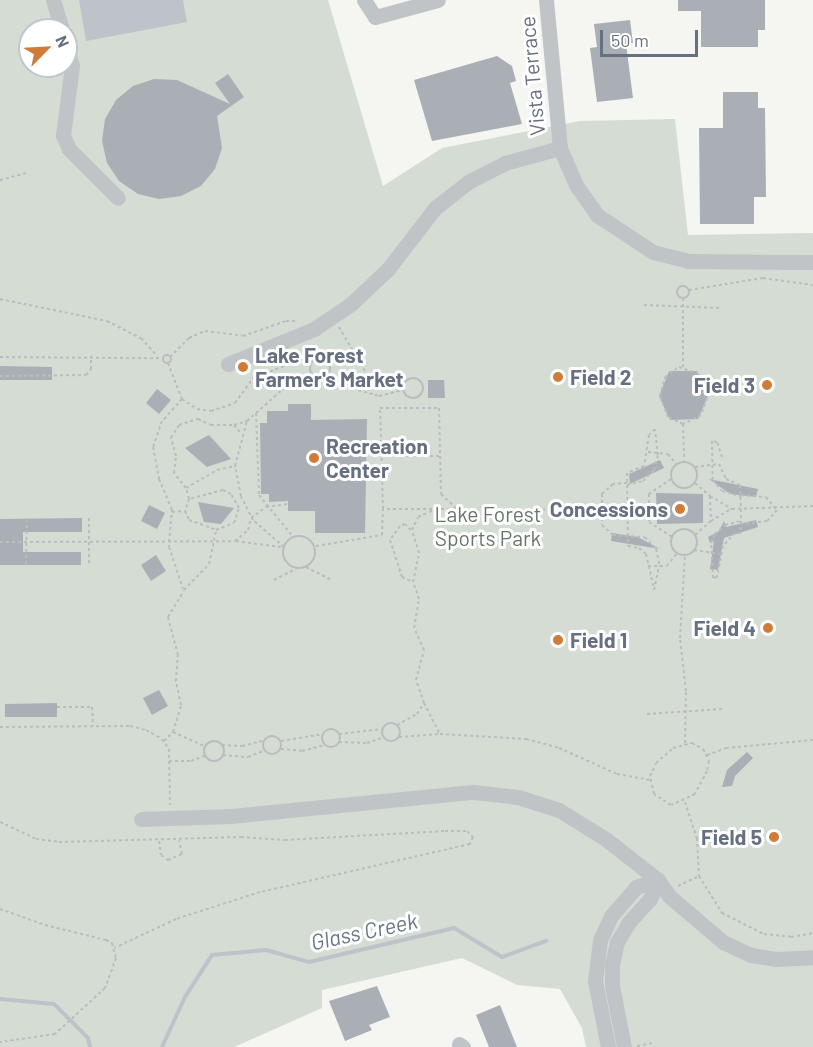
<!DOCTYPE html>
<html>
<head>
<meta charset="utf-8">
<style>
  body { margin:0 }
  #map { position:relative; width:813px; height:1047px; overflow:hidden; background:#f5f5f2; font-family:Barlow,sans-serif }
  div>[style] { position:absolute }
  .green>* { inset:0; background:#d5dcd4 }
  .water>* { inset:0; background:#bdc3c9 }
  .stream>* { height:4px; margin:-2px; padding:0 2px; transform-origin:2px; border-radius:2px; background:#bdc3c9 }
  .building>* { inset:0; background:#aaafb5 }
  .path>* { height:2px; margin-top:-1px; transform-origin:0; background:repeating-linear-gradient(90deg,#bbbcbf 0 3px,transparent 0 6px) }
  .path>.ring { margin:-1px; padding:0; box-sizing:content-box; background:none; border:2px solid #bbbcbf; border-radius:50% }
  .minor>* { height:15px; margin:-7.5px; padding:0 7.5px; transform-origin:7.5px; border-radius:7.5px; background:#c1c4c7 }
  .dots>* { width:16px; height:16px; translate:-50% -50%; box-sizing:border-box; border:3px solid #fff; border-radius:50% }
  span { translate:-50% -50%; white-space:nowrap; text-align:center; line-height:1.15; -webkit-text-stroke:6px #fff; paint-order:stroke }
  .street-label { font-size:21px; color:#677080 }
  .poi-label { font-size:21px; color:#677080; font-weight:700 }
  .left { translate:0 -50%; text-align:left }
  .right { translate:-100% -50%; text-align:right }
  .park-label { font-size:21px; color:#657866 }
  .water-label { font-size:22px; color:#697684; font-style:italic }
  .north { position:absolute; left:18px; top:18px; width:60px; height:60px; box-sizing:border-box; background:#fff; border:2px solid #c2c6cc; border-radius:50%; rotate:66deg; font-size:16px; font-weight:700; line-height:24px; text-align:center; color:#677080 }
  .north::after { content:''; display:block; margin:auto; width:21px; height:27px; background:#d07b37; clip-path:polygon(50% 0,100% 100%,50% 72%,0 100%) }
  .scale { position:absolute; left:600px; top:30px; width:98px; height:27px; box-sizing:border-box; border:3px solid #677080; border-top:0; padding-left:8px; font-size:18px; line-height:21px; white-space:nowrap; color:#677080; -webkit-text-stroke:4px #fff; paint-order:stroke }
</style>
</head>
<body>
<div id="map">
  <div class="green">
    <div style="clip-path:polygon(evenodd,0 0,328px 0,383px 186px,442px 148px,580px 121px,675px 119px,688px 235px,813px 233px,813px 1047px,586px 1047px,582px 1028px,560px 989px,517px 985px,462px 958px,322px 990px,322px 1008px,234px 1047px,0 1047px,0 0,30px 30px,66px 30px,66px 66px,30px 66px,30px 30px)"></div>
  </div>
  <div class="water">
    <div style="clip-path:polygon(79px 0,183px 0,187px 22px,86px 41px)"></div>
  </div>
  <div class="stream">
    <div style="left:0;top:999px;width:54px;rotate:5.3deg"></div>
    <div style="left:54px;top:1004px;width:48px;rotate:45deg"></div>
    <div style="left:88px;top:1038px;width:9px;rotate:77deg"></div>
    <div style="left:162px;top:1047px;width:55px;rotate:-65.3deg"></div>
    <div style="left:185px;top:997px;width:50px;rotate:-57.3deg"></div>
    <div style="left:212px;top:955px;width:54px;rotate:-5.3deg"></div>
    <div style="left:266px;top:950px;width:45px;rotate:15.6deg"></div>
    <div style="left:309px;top:962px;width:149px;rotate:-13.2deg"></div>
    <div style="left:454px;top:928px;width:56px;rotate:31.1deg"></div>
    <div style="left:502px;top:957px;width:47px;rotate:-20deg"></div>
  </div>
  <div class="building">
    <div style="clip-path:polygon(678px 0,765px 0,765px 30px,758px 30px,758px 47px,701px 47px,701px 11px,678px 11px)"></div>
    <div style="clip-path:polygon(630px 20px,633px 43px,626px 44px,633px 98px,597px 102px,590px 48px,597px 47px,594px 24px)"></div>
    <div style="clip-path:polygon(497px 56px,512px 66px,516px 81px,510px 83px,522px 124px,432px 141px,414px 80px)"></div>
    <div style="clip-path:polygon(228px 74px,244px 97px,217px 116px,222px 148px,215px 169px,201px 186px,181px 196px,159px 199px,138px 194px,119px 181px,107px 163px,102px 141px,105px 119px,116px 100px,133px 86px,154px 79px,177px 80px,230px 104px,215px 83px)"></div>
    <div style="clip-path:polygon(723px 92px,758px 92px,758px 108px,765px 108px,766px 197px,754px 197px,754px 224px,700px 224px,699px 128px,723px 128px)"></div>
    <div style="clip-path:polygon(0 366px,52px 367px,52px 380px,0 380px)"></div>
    <div style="clip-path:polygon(669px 371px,697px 371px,708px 396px,698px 419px,670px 420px,659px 396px)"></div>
    <div style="clip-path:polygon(428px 380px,444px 380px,445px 398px,428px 398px)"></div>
    <div style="clip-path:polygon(157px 389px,171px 400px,159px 414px,146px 403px)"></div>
    <div style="clip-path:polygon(288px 404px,311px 404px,311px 420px,367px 419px,365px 533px,315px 533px,315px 511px,288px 511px,288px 501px,269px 502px,269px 494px,261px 494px,260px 423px,267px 423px,267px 411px,288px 411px)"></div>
    <div style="clip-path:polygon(209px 435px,231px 459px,207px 467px,185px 448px)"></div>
    <div style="clip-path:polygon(660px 460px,664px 468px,630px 484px,629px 474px)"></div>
    <div style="clip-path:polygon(709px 479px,758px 489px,756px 497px,730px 494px)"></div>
    <div style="clip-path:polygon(656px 493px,703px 494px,703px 523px,657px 524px)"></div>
    <div style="clip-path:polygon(198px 502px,234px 508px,221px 524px,204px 522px)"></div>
    <div style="clip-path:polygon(149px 505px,165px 513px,157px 529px,141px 521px)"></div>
    <div style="clip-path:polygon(82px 518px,82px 532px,23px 532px,23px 552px,81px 552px,81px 565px,0 565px,0 519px)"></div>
    <div style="clip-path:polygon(756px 520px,758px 527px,724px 538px,718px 570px,710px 569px,714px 541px,710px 543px,708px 537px,719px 531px,724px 521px,726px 527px)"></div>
    <div style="clip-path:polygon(612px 533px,638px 537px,660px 549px,611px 541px)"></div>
    <div style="clip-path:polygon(156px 555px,166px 571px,151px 581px,141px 565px)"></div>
    <div style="clip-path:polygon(159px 690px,168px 706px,152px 715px,143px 698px)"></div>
    <div style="clip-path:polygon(57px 703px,57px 717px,5px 717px,5px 704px)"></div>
    <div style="clip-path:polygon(747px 752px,753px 758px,735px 776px,732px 786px,722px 787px,727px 770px)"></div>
    <div style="clip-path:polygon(377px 986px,390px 1017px,369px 1025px,372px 1030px,345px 1041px,329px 1001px)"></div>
    <div style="clip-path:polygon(500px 1005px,517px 1047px,489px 1047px,476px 1015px)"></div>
  </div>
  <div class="path">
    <div style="left:0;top:180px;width:28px;rotate:-15deg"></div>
    <div class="ring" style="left:677px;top:286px;width:10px;height:10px"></div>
    <div style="left:689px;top:290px;width:75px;rotate:-9.2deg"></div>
    <div style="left:763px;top:278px;width:50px;rotate:8deg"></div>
    <div style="left:683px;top:298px;width:69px;rotate:90deg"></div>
    <div style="left:0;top:299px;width:109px;rotate:11.6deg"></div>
    <div style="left:107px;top:321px;width:38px;rotate:27deg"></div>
    <div style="left:141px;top:338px;width:24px;rotate:48deg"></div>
    <div style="left:644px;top:305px;width:77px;rotate:2.2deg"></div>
    <div style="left:339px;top:327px;width:69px;rotate:59.7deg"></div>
    <div class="ring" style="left:163px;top:355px;width:6px;height:6px"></div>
    <div style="left:0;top:357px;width:162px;rotate:0.4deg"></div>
    <div style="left:170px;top:357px;width:27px;rotate:-45deg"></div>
    <div style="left:189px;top:338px;width:17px;rotate:-24deg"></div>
    <div style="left:205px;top:331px;width:38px;rotate:7deg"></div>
    <div style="left:243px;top:336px;width:46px;rotate:-19.2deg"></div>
    <div style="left:286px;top:321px;width:11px"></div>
    <div class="ring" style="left:310px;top:358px;width:18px;height:18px"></div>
    <div style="left:168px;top:363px;width:39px;rotate:69deg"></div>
    <div style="left:182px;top:399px;width:18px;rotate:34deg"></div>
    <div style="left:197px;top:409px;width:14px;rotate:8deg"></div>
    <div style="left:211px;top:411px;width:25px;rotate:-18deg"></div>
    <div style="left:235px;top:403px;width:31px;rotate:-54deg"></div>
    <div style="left:253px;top:378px;width:50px;rotate:-21deg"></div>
    <div style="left:300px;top:360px;width:21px;rotate:-5deg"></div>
    <div style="left:328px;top:373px;width:34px;rotate:30deg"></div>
    <div style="left:358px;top:390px;width:22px;rotate:16deg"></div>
    <div style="left:379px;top:396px;width:25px;rotate:-14deg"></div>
    <div style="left:0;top:376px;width:86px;rotate:-0.7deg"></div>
    <div style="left:86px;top:375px;width:8px;rotate:-50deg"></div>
    <div style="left:91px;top:369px;width:13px;rotate:-90deg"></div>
    <div class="ring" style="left:403px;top:378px;width:18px;height:18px"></div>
    <div style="left:182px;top:399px;width:30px;rotate:132deg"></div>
    <div style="left:162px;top:421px;width:28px;rotate:109deg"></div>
    <div style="left:153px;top:447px;width:33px;rotate:79deg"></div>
    <div style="left:159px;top:479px;width:33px;rotate:67deg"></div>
    <div style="left:172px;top:509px;width:38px;rotate:95deg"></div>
    <div style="left:169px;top:547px;width:44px;rotate:71.6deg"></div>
    <div style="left:256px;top:413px;width:82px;rotate:87.9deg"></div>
    <div style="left:259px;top:495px;width:54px;rotate:51deg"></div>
    <div style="left:683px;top:424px;width:17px;rotate:-155deg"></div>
    <div style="left:668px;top:417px;width:22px;rotate:-111deg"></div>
    <div style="left:660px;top:396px;width:20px;rotate:-75deg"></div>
    <div style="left:665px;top:377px;width:17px;rotate:-36deg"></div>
    <div style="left:679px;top:367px;width:21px;rotate:19deg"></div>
    <div style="left:699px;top:374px;width:25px;rotate:72deg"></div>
    <div style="left:707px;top:398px;width:18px;rotate:109deg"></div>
    <div style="left:701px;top:415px;width:20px;rotate:153deg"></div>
    <div style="left:683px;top:424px;width:38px;rotate:88deg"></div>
    <div style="left:234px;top:425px;width:14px;rotate:-17deg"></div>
    <div style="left:648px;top:452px;width:20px;rotate:6deg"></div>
    <div style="left:668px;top:454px;width:13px;rotate:51deg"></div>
    <div style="left:382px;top:456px;width:57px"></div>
    <div style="left:722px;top:457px;width:16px;rotate:-108deg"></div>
    <div style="left:717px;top:442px;width:5px;rotate:-169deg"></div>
    <div style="left:712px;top:441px;width:39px;rotate:89deg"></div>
    <div style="left:713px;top:480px;width:14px;rotate:51deg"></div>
    <div style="left:722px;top:491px;width:20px;rotate:15deg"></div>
    <div class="ring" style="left:671px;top:462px;width:24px;height:24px"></div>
    <div style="left:695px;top:467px;width:24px;rotate:-7deg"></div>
    <div style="left:719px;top:464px;width:17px;rotate:65deg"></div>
    <div style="left:726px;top:479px;width:15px;rotate:23deg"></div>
    <div style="left:740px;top:485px;width:36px;rotate:88deg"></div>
    <div style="left:741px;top:521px;width:12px;rotate:90deg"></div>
    <div style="left:741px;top:533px;width:6px;rotate:180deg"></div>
    <div style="left:735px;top:533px;width:18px;rotate:133deg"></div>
    <div style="left:723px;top:546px;width:32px;rotate:101deg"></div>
    <div style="left:717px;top:577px;width:4px;rotate:166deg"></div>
    <div style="left:713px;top:578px;width:35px;rotate:-93deg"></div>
    <div style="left:711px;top:543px;width:10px;rotate:-66deg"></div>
    <div style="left:715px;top:534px;width:13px;rotate:-42deg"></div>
    <div style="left:725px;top:525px;width:16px;rotate:-14deg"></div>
    <div style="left:671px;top:479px;width:27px;rotate:146deg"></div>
    <div style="left:649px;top:494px;width:28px;rotate:90deg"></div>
    <div style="left:649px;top:522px;width:27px;rotate:33deg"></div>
    <div style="left:627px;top:483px;width:14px;rotate:176deg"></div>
    <div style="left:613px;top:484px;width:15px;rotate:138deg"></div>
    <div style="left:602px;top:494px;width:31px;rotate:90deg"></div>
    <div style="left:602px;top:525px;width:15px;rotate:42deg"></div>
    <div style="left:613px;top:535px;width:32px;rotate:4deg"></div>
    <div style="left:645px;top:537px;width:16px;rotate:47deg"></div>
    <div style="left:656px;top:549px;width:17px;rotate:77deg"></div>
    <div style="left:695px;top:483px;width:20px;rotate:41deg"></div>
    <div style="left:710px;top:496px;width:25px;rotate:88deg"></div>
    <div style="left:711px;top:521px;width:21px;rotate:139deg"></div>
    <div style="left:627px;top:485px;width:16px;rotate:-14deg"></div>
    <div style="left:643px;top:481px;width:16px;rotate:-45deg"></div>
    <div style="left:654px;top:470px;width:16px;rotate:-75deg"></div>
    <div style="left:658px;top:455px;width:26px;rotate:-97deg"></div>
    <div style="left:655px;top:429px;width:8px;rotate:135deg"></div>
    <div style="left:649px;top:435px;width:31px;rotate:99deg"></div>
    <div style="left:644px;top:466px;width:18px;rotate:158deg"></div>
    <div style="left:627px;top:473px;width:73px;rotate:89.2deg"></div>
    <div style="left:628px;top:546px;width:11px;rotate:10deg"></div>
    <div style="left:639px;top:548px;width:9px;rotate:41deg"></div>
    <div style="left:646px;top:554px;width:37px;rotate:77deg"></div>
    <div style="left:654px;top:590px;width:25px;rotate:-78deg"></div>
    <div style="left:186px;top:488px;width:19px;rotate:-129deg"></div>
    <div style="left:174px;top:473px;width:17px;rotate:-83deg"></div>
    <div style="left:176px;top:456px;width:19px;rotate:-106deg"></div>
    <div style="left:171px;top:438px;width:15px;rotate:-58deg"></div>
    <div style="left:179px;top:425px;width:20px;rotate:-18deg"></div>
    <div style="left:198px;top:419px;width:14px;rotate:25deg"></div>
    <div style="left:211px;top:425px;width:23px"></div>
    <div style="left:234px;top:425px;width:11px;rotate:49deg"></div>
    <div style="left:741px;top:495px;width:25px;rotate:5deg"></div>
    <div style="left:766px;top:497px;width:17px;rotate:50deg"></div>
    <div style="left:777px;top:510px;width:15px;rotate:132deg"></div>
    <div style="left:767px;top:521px;width:26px;rotate:173deg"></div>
    <div style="left:710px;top:496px;width:26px;rotate:31deg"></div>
    <div style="left:732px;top:509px;width:81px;rotate:-2.1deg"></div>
    <div style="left:189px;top:499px;width:11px;rotate:-105deg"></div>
    <div style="left:186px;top:488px;width:36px;rotate:-30deg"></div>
    <div style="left:217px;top:470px;width:18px;rotate:-13deg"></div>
    <div style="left:456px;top:509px;width:73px;rotate:180deg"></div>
    <div style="left:383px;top:509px;width:101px;rotate:-91.7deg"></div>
    <div style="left:380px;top:408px;width:59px"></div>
    <div style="left:439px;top:408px;width:86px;rotate:88.7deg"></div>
    <div style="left:441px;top:494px;width:23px;rotate:43deg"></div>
    <div style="left:458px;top:510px;width:191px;rotate:-0.3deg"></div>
    <div style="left:172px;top:512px;width:12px;rotate:-5deg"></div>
    <div style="left:89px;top:518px;width:46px;rotate:90deg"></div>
    <div style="left:711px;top:521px;width:23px;rotate:-31deg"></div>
    <div class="ring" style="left:671px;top:529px;width:24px;height:24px"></div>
    <div style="left:411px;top:530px;width:8px;rotate:-135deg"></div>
    <div style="left:405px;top:524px;width:5px;rotate:158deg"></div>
    <div style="left:400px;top:526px;width:17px;rotate:126deg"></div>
    <div style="left:390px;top:540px;width:39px;rotate:72deg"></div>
    <div style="left:402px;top:577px;width:12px;rotate:24deg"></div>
    <div class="ring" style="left:283px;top:536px;width:30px;height:30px"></div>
    <div style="left:236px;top:541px;width:45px;rotate:7.6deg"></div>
    <div style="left:0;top:542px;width:235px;rotate:-0.2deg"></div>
    <div style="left:235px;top:541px;width:17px;rotate:-40deg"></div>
    <div style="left:248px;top:530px;width:12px;rotate:-76deg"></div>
    <div style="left:251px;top:518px;width:19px;rotate:-36deg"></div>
    <div style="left:266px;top:507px;width:22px;rotate:-8deg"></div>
    <div style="left:316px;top:546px;width:67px;rotate:-9.5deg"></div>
    <div style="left:382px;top:535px;width:26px;rotate:-88deg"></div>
    <div style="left:284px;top:547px;width:41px;rotate:-138.9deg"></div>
    <div style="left:253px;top:520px;width:27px;rotate:-117deg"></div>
    <div style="left:241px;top:496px;width:31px;rotate:-101deg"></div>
    <div style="left:235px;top:466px;width:47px;rotate:-75.1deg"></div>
    <div style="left:247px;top:421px;width:47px;rotate:-41.5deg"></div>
    <div style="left:282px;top:390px;width:33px;rotate:-29deg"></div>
    <div style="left:694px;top:550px;width:26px;rotate:9deg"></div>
    <div style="left:26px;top:564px;width:43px;rotate:-88.7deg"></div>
    <div style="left:648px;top:566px;width:19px"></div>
    <div style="left:667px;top:566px;width:16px;rotate:-52deg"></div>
    <div style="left:306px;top:567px;width:27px;rotate:27deg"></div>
    <div style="left:274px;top:580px;width:25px;rotate:-27deg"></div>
    <div style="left:424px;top:703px;width:35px;rotate:63deg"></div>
    <div style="left:440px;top:734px;width:86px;rotate:3.3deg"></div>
    <div style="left:526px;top:739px;width:34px;rotate:15deg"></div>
    <div style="left:559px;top:748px;width:64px;rotate:24.1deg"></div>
    <div style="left:617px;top:774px;width:34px;rotate:10deg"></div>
    <div style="left:57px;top:707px;width:35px"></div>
    <div style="left:92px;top:707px;width:19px;rotate:87deg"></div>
    <div style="left:647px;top:714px;width:75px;rotate:-3.8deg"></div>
    <div class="ring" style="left:382px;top:723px;width:16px;height:16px"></div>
    <div style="left:397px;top:725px;width:23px;rotate:-29deg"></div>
    <div style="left:417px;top:714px;width:13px;rotate:-58deg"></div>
    <div style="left:424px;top:703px;width:24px;rotate:-109deg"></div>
    <div style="left:416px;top:680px;width:31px;rotate:-75deg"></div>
    <div style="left:424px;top:650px;width:24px;rotate:-114deg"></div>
    <div style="left:414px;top:628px;width:29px;rotate:-80deg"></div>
    <div style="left:419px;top:599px;width:18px;rotate:-109deg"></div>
    <div style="left:413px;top:582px;width:30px;rotate:-78deg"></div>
    <div style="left:419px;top:553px;width:24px;rotate:-107deg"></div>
    <div style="left:412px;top:530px;width:14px;rotate:-65deg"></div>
    <div style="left:418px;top:517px;width:17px;rotate:-24deg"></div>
    <div style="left:0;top:727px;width:130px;rotate:-0.4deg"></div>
    <div style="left:130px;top:726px;width:16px;rotate:14deg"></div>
    <div style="left:146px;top:730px;width:18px;rotate:29deg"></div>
    <div style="left:162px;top:739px;width:12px;rotate:55deg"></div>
    <div style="left:169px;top:749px;width:56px;rotate:89deg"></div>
    <div class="ring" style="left:322px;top:729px;width:16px;height:16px"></div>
    <div style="left:173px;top:732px;width:34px;rotate:24deg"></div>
    <div style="left:339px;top:734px;width:44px;rotate:-6.5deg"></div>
    <div class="ring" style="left:263px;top:736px;width:16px;height:16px"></div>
    <div style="left:399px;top:737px;width:41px;rotate:-4.2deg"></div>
    <div class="ring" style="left:204px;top:741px;width:18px;height:18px"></div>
    <div style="left:164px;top:741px;width:13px;rotate:-45deg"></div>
    <div style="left:173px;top:732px;width:28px;rotate:-73deg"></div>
    <div style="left:181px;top:705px;width:25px;rotate:-102deg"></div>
    <div style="left:176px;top:681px;width:26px;rotate:-86deg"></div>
    <div style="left:178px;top:655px;width:39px;rotate:-105deg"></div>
    <div style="left:168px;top:617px;width:31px;rotate:-59deg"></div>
    <div style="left:184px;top:590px;width:36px;rotate:-46deg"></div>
    <div style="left:209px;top:564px;width:35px;rotate:-78deg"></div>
    <div style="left:216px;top:530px;width:19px;rotate:-21deg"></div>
    <div style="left:234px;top:523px;width:16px;rotate:-72deg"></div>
    <div style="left:239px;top:508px;width:16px;rotate:-120deg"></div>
    <div style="left:231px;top:494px;width:9px;rotate:-153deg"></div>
    <div style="left:223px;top:490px;width:35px;rotate:165deg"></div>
    <div style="left:189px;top:499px;width:13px;rotate:108deg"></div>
    <div style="left:185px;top:511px;width:10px;rotate:66deg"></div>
    <div style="left:189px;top:520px;width:29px;rotate:20deg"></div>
    <div style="left:281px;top:741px;width:43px;rotate:-9.5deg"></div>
    <div style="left:339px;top:742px;width:28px;rotate:2deg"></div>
    <div style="left:367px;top:743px;width:18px;rotate:-19deg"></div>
    <div style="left:685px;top:743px;width:52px;rotate:-88.9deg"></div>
    <div style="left:686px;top:691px;width:53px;rotate:-96.5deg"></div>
    <div style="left:680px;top:638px;width:83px;rotate:-86.6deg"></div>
    <div style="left:692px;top:743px;width:13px;rotate:29deg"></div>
    <div style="left:703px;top:749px;width:13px;rotate:63deg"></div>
    <div style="left:709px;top:761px;width:10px;rotate:101deg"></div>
    <div style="left:707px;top:771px;width:26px;rotate:118deg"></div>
    <div style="left:695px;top:794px;width:26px;rotate:155deg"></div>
    <div style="left:671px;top:805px;width:20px;rotate:-147deg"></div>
    <div style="left:654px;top:794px;width:18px;rotate:-103deg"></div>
    <div style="left:650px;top:776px;width:14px;rotate:-65deg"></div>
    <div style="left:656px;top:763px;width:23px;rotate:-41deg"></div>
    <div style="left:673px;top:748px;width:20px;rotate:-15deg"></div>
    <div style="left:222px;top:745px;width:20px;rotate:3deg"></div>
    <div style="left:242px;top:746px;width:21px;rotate:-14deg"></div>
    <div style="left:281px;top:749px;width:21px;rotate:5deg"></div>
    <div style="left:302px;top:751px;width:24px;rotate:-15deg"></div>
    <div style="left:223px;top:755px;width:25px;rotate:5deg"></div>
    <div style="left:248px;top:757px;width:18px;rotate:-22deg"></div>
    <div style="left:707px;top:755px;width:20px;rotate:-20deg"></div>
    <div style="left:726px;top:748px;width:87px;rotate:-5.3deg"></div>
    <div style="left:169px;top:761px;width:22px"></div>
    <div style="left:191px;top:761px;width:14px;rotate:-21deg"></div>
    <div style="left:685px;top:802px;width:38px;rotate:72deg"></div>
    <div style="left:697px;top:838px;width:38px;rotate:87deg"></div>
    <div style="left:699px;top:876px;width:44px;rotate:58.1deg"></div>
    <div style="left:722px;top:913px;width:47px;rotate:26.6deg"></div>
    <div style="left:764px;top:934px;width:27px;rotate:6deg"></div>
    <div style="left:791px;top:937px;width:22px;rotate:-10deg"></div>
    <div style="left:0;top:822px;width:40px;rotate:25deg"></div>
    <div style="left:36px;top:839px;width:23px;rotate:7deg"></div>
    <div style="left:59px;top:842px;width:182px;rotate:-1.6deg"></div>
    <div style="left:241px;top:837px;width:44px;rotate:3.9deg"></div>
    <div style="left:285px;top:840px;width:160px;rotate:-3.2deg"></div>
    <div style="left:445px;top:831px;width:22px"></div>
    <div style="left:467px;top:831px;width:8px;rotate:45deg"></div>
    <div style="left:473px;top:837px;width:8px;rotate:113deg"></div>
    <div style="left:470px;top:844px;width:215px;rotate:167.1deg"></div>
    <div style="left:260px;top:892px;width:88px;rotate:162.2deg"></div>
    <div style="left:176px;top:919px;width:68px;rotate:154.9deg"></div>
    <div style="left:159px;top:841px;width:14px;rotate:82deg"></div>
    <div style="left:161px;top:855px;width:9px;rotate:36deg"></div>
    <div style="left:168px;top:860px;width:15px;rotate:-23deg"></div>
    <div style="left:182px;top:854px;width:14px;rotate:-102deg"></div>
    <div style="left:678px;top:886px;width:23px;rotate:-25deg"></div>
    <div style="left:0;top:909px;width:48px;rotate:19.6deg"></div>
    <div style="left:45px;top:925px;width:63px;rotate:13.8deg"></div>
    <div style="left:106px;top:940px;width:7px;rotate:27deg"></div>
    <div style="left:112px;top:943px;width:16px;rotate:75deg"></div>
    <div style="left:116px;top:958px;width:32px;rotate:110deg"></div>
    <div style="left:105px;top:988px;width:68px;rotate:137.4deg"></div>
    <div style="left:55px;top:1034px;width:56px;rotate:171.7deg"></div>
    <div style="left:637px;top:1046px;width:15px;rotate:-11deg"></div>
  </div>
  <div class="minor">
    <div style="left:53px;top:0;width:31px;rotate:73deg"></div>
    <div style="left:364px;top:0;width:20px;rotate:57deg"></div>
    <div style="left:375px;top:17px;width:65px;rotate:-15.1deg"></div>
    <div style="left:546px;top:0;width:149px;rotate:84.6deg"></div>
    <div style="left:560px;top:148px;width:40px;rotate:66.6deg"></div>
    <div style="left:576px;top:185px;width:37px;rotate:55deg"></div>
    <div style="left:597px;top:215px;width:67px;rotate:33.5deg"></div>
    <div style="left:653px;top:252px;width:36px;rotate:14deg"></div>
    <div style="left:688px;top:261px;width:125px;rotate:0.5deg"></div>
    <div style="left:66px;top:45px;width:22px;rotate:74deg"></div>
    <div style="left:72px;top:66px;width:70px;rotate:97.4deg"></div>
    <div style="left:63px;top:135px;width:15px;rotate:67deg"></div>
    <div style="left:69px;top:149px;width:69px;rotate:45deg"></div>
    <div style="left:228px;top:364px;width:93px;rotate:-22.1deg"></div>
    <div style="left:314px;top:329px;width:45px;rotate:-34deg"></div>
    <div style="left:351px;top:304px;width:51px;rotate:-43.4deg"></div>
    <div style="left:388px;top:269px;width:77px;rotate:-52.4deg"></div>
    <div style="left:435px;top:208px;width:42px;rotate:-38.2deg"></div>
    <div style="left:468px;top:182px;width:42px;rotate:-27.2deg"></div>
    <div style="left:505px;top:163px;width:57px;rotate:-15.3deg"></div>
    <div style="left:141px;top:819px;width:90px;rotate:-1.9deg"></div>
    <div style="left:231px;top:816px;width:243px;rotate:-5.7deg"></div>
    <div style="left:473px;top:792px;width:45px;rotate:6.3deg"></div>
    <div style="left:518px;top:797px;width:43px;rotate:17.6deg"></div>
    <div style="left:559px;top:810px;width:57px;rotate:32deg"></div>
    <div style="left:607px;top:840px;width:65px;rotate:38.1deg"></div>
    <div style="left:658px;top:880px;width:19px;rotate:55deg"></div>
    <div style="left:669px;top:896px;width:71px;rotate:40.4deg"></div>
    <div style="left:723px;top:942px;width:31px;rotate:25deg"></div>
    <div style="left:751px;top:955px;width:26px;rotate:9deg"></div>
    <div style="left:777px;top:959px;width:36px;rotate:-3deg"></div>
    <div style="left:459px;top:1044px;width:5px;rotate:37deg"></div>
    <div style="left:608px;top:1047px;width:67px;rotate:-101.1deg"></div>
    <div style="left:595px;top:981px;width:41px;rotate:-83deg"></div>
    <div style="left:600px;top:940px;width:26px;rotate:-65deg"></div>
    <div style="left:611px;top:916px;width:38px;rotate:-49deg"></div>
    <div style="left:636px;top:887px;width:23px;rotate:-18deg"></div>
    <div style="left:624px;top:1047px;width:62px;rotate:-101.1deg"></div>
    <div style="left:612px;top:986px;width:21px;rotate:-90deg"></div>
    <div style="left:612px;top:965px;width:24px;rotate:-78deg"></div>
    <div style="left:617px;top:942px;width:23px;rotate:-59deg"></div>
    <div style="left:629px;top:922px;width:31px;rotate:-48deg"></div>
    <div style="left:650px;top:899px;width:21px;rotate:-67deg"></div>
  </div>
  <div class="dots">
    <div style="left:243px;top:367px;background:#d07b37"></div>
    <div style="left:558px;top:377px;background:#d07b37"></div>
    <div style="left:767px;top:385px;background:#d07b37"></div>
    <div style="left:314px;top:458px;background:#d07b37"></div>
    <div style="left:680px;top:509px;background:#d07b37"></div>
    <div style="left:768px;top:628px;background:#d07b37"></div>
    <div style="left:558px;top:640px;background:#d07b37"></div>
    <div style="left:774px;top:837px;background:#d07b37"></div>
  </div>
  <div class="street-label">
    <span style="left:532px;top:76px;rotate:-95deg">Vista Terrace</span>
  </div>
  <div class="poi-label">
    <span class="left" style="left:255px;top:367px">Lake Forest<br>Farmer's Market</span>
    <span class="left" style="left:570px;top:377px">Field 2</span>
    <span class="right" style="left:755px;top:385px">Field 3</span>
    <span class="left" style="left:326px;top:458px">Recreation<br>Center</span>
    <span class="right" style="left:668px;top:509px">Concessions</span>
    <span class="right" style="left:756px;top:628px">Field 4</span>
    <span class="left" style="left:570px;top:640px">Field 1</span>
    <span class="right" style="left:762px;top:837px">Field 5</span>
  </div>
  <div class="park-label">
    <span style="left:488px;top:526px">Lake Forest<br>Sports Park</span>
  </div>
  <div class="water-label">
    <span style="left:364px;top:931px;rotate:-12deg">Glass Creek</span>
  </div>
  <div class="north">N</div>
  <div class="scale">50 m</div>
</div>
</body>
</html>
